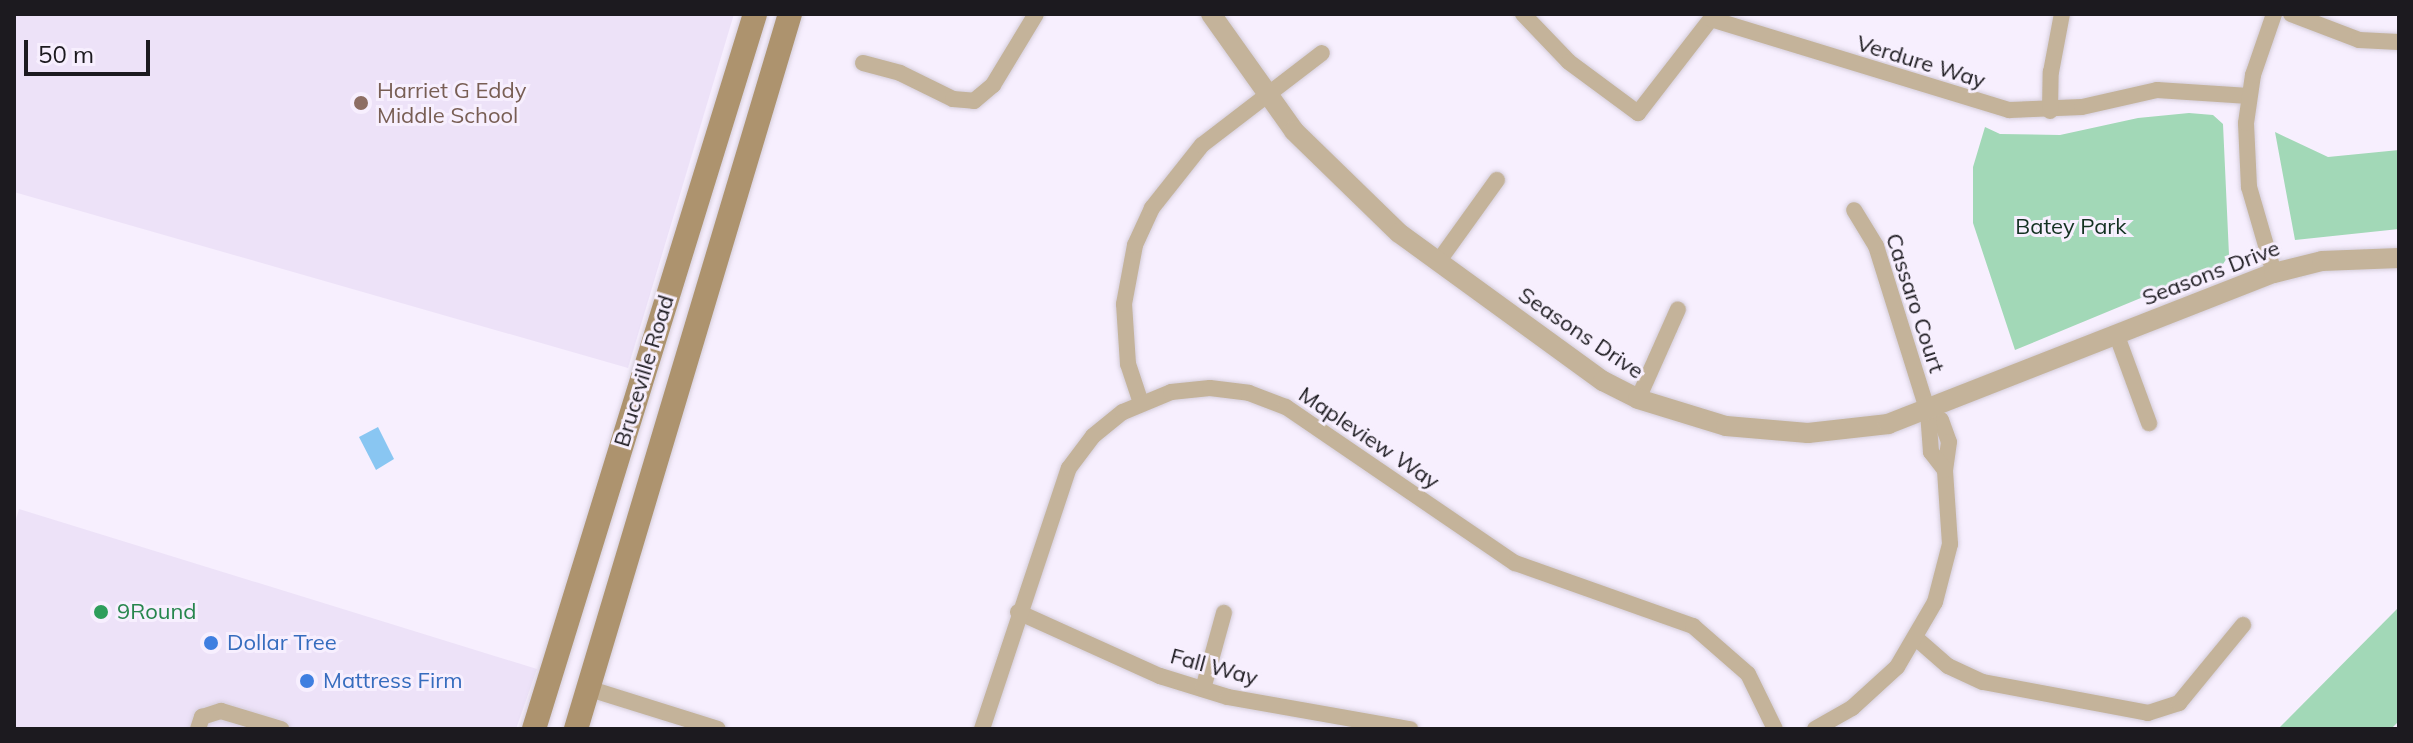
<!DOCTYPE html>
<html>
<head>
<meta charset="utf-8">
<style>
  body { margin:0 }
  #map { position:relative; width:2413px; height:743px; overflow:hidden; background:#f7effe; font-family:Mulish,sans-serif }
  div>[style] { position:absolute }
  .built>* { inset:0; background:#ede2f8 }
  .green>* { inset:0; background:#a2d8b7 }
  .water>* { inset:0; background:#89c6f2 }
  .roads { filter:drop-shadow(0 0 2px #d4cdda) drop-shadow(0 0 2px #d4cdda) }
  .minor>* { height:16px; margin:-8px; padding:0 8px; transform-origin:8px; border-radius:8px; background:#c4b39a }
  .tertiary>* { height:20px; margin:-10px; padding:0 10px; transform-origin:10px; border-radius:10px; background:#c4b39a }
  .secondary>* { height:24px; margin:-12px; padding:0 12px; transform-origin:12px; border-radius:12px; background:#ad936e }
  .dots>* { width:22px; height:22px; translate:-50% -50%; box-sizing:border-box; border:4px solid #f7effe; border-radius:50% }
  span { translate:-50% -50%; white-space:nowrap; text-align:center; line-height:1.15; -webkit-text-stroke:6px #f7effe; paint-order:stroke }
  .street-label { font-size:22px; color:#1c1a1f }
  .education-label { font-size:22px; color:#785e54 }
  .left { translate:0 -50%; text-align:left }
  .park-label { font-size:22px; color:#133121 }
  .leisure-label { font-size:22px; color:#27864d }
  .shop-label { font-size:22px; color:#366cbe }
  .frame { position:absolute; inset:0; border:16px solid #1c1a1f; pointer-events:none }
  .scale { position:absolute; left:24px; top:40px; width:126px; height:36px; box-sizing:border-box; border:4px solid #1c1a1f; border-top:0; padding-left:10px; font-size:24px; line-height:28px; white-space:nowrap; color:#1c1a1f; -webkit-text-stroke:6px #f7effe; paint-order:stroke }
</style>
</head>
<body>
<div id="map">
  <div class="built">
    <div style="clip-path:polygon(14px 14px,734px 14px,628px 368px,14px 192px)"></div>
    <div style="clip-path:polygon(19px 509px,537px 669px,516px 729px,14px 729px,14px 526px)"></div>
  </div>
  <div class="green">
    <div style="clip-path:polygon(2189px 113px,2213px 115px,2223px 124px,2229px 255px,2223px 264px,2015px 350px,1973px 223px,1973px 167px,1985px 127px,2000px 134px,2060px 135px,2138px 118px)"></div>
    <div style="clip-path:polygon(2275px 132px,2328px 157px,2399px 150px,2399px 229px,2295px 240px)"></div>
    <div style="clip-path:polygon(2399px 607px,2399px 721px,2391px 729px,2278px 729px)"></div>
  </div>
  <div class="water">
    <div style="clip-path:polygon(378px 427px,394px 459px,376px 470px,359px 437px)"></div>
  </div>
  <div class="roads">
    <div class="minor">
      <div style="left:1523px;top:14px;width:66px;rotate:46.2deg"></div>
      <div style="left:1569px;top:62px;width:86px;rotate:36.5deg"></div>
      <div style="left:1638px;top:113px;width:119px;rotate:-52.2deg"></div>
      <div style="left:1711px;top:19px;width:312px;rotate:17deg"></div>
      <div style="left:2009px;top:110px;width:73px;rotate:-2.4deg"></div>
      <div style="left:2082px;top:107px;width:77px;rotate:-12.8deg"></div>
      <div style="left:2157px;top:90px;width:92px;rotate:3.7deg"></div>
      <div style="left:2291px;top:14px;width:73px;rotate:20.9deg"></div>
      <div style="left:2359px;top:40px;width:40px;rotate:2.9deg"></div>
      <div style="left:863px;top:63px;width:38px;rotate:15deg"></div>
      <div style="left:900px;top:73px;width:59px;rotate:26.1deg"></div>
      <div style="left:953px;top:99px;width:21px;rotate:5deg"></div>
      <div style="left:974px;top:101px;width:25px;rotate:-40deg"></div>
      <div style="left:993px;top:85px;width:83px;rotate:-58.8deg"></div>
      <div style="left:2050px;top:111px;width:39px;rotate:-89deg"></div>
      <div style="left:2051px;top:72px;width:59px;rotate:-79.3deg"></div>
      <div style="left:1438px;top:262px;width:101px;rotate:-54.3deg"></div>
      <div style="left:2274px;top:273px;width:90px;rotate:-106.2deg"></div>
      <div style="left:2249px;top:187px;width:64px;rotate:-92.7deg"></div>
      <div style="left:2246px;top:123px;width:49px;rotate:-81.7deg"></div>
      <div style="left:2253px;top:75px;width:65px;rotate:-71deg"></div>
      <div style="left:2117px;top:336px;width:93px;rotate:69.8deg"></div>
      <div style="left:1638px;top:399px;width:98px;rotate:-66deg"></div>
      <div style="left:1141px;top:403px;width:41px;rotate:-108.4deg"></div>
      <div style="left:1128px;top:364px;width:60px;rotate:-93.8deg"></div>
      <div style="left:1124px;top:304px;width:60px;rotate:-79.4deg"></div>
      <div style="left:1135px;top:245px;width:41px;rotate:-65.3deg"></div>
      <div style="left:1152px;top:208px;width:80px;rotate:-51.6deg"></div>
      <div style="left:1202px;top:145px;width:151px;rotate:-37.5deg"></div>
      <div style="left:1928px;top:412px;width:15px;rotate:32deg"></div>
      <div style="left:1941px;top:420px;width:23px;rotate:70deg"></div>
      <div style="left:1949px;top:442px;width:28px;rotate:98deg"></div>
      <div style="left:1018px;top:612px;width:156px;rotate:24.3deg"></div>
      <div style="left:1160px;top:676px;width:71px;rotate:17.2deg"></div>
      <div style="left:1228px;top:697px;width:185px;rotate:10deg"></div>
      <div style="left:1917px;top:639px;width:41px;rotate:41.1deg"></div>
      <div style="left:1948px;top:666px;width:38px;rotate:25deg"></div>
      <div style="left:1983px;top:682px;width:168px;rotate:10.6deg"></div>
      <div style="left:2148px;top:713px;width:33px;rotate:-18deg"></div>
      <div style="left:2179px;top:703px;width:101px;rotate:-50.6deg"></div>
      <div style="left:587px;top:688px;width:137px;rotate:17.4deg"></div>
      <div style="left:1203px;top:689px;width:79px;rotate:-74.6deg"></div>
      <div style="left:198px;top:729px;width:13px;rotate:-72deg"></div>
      <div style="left:202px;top:717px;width:20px;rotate:-18deg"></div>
      <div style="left:221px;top:711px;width:63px;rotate:16.7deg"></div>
      <div style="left:982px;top:729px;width:275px;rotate:-71.6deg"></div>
      <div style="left:1069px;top:468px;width:40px;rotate:-53deg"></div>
      <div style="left:1093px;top:436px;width:38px;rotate:-39deg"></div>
      <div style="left:1123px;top:412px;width:52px;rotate:-22.6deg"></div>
      <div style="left:1171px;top:392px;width:39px;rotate:-6deg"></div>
      <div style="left:1210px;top:388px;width:39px;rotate:7deg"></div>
      <div style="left:1249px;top:393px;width:40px;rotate:21deg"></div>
      <div style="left:1286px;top:407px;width:277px;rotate:34.3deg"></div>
      <div style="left:1515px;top:563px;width:189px;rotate:19.5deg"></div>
      <div style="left:1693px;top:626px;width:73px;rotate:41.1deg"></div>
      <div style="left:1748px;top:674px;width:61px;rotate:63.9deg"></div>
      <div style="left:1815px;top:729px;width:43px;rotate:-29.6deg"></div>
      <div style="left:1852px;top:708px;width:61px;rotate:-42.3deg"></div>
      <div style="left:1897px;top:667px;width:75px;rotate:-59.7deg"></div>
      <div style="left:1935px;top:602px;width:60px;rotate:-75.5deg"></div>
      <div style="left:1950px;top:544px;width:74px;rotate:-93.9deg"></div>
      <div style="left:1945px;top:470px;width:23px;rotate:-128deg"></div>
      <div style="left:1931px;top:452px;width:40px;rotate:-94.3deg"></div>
      <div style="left:1928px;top:412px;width:174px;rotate:-107.4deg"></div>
      <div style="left:1876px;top:246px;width:42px;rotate:-121.4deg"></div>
    </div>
    <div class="tertiary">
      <div style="left:1211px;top:14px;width:143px;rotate:54.6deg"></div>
      <div style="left:1294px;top:131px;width:146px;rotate:44.2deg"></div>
      <div style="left:1399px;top:233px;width:252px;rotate:36deg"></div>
      <div style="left:1603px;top:381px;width:39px;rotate:27deg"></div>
      <div style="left:1638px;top:399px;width:92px;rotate:17.1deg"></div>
      <div style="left:1726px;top:426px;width:82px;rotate:4.9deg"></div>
      <div style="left:1808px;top:433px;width:81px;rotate:-6.4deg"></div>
      <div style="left:1888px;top:424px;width:414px;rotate:-21.4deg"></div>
      <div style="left:2274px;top:273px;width:49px;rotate:-14deg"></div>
      <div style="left:2322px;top:261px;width:77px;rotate:-2.2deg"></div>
    </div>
    <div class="secondary">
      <div style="left:534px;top:729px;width:748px;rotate:-72.82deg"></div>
      <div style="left:576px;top:729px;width:746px;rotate:-73.34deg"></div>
    </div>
  </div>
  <div class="dots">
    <div style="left:361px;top:103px;background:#8d6e63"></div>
    <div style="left:101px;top:612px;background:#2e9e5b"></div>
    <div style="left:211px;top:643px;background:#3f7fe0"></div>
    <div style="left:307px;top:681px;background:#3f7fe0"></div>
  </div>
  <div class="street-label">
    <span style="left:1921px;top:62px;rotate:17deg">Verdure Way</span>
    <span style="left:2211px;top:273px;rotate:-21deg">Seasons Drive</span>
    <span style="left:1915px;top:303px;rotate:72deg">Cassaro Court</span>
    <span style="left:1581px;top:333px;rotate:34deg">Seasons Drive</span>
    <span style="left:644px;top:371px;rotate:-73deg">Bruceville Road</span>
    <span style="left:1369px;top:438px;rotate:34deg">Mapleview Way</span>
    <span style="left:1214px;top:667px;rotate:15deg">Fall Way</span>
  </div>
  <div class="education-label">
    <span class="left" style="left:377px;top:103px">Harriet G Eddy<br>Middle School</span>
  </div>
  <div class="park-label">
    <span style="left:2071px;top:227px">Batey Park</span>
  </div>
  <div class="leisure-label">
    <span class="left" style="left:117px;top:612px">9Round</span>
  </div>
  <div class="shop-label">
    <span class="left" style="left:227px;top:643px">Dollar Tree</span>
    <span class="left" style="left:323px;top:681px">Mattress Firm</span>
  </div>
  <div class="frame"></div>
  <div class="scale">50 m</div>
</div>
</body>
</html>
